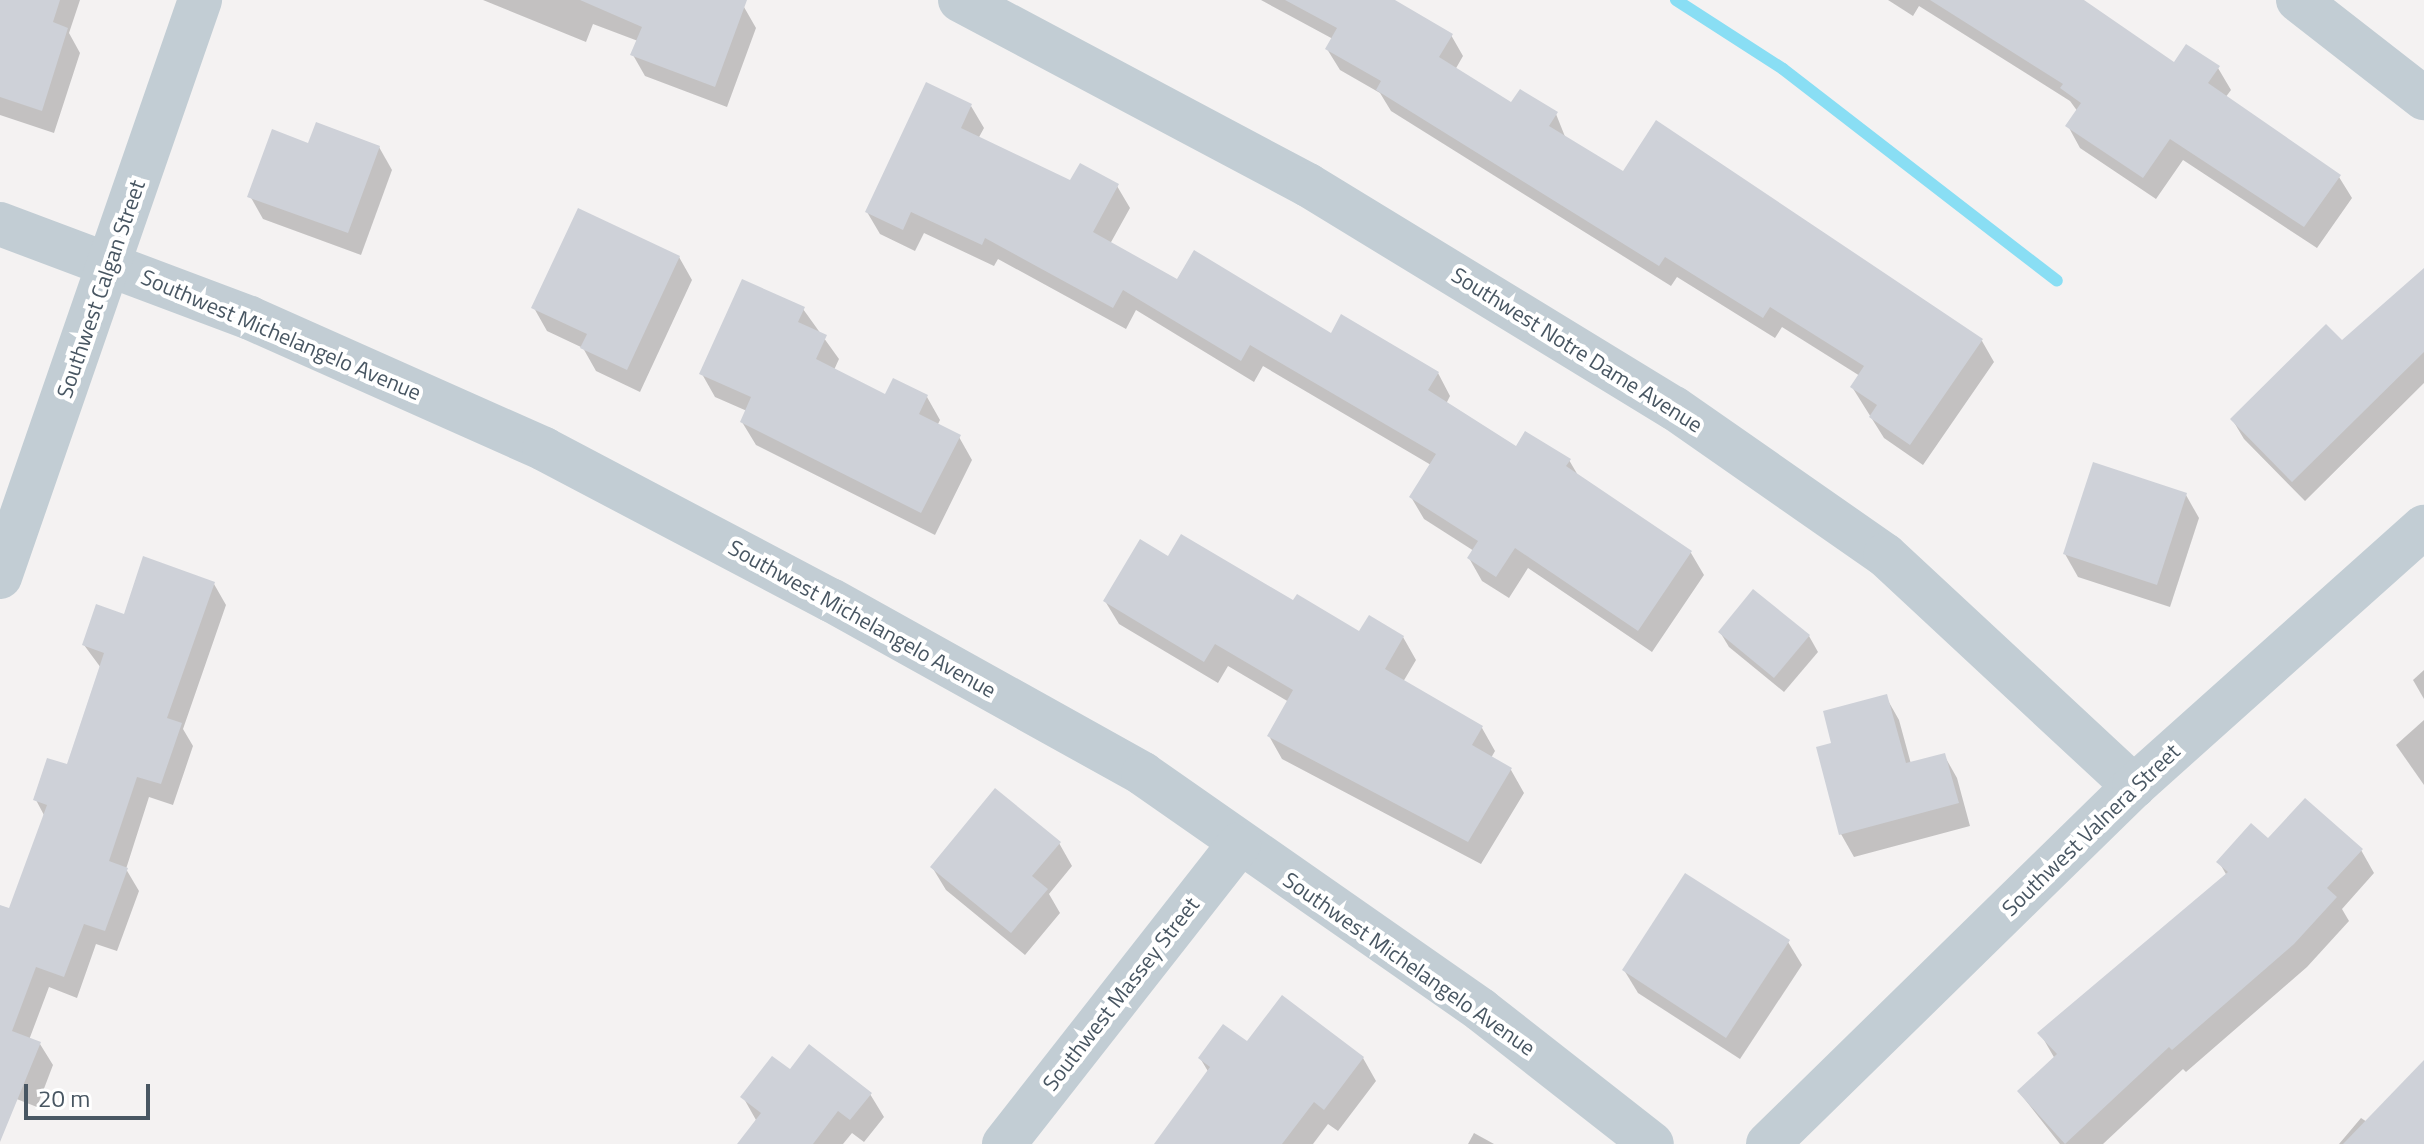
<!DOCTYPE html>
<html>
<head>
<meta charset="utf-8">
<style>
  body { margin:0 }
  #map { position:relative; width:2424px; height:1144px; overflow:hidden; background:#f4f2f2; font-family:"Titillium Web",sans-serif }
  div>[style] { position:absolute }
  .shadow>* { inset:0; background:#0003 }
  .stream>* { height:12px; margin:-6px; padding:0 6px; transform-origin:6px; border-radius:6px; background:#89def4 }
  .building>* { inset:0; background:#ced1d8 }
  .street>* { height:44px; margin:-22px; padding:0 22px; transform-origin:22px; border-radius:22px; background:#c2cdd4 }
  span { translate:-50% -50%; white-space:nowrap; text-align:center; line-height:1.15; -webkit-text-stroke:8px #fff; paint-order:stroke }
  .street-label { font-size:22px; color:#485662 }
  .scale { position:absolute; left:24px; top:1084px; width:126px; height:36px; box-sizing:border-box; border:4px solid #485662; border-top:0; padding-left:10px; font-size:24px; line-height:28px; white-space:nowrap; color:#485662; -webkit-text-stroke:6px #fff; paint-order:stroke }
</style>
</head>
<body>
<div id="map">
  <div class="shadow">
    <div style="clip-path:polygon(13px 0,80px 0,69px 33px,80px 53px,54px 133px,0 115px,0 4px)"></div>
    <div style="clip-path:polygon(483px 0,726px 0,744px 7px,756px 28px,727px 107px,645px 76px,633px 55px,638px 41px,593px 24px,586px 42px)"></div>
    <div style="clip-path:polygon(1261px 0,1391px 0,1451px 35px,1463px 56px,1455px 70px,1512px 105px,1556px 114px,1566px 139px,1624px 174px,1657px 123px,1982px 341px,1994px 362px,1923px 465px,1884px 438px,1852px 387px,1860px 376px,1782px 327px,1775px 338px,1677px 277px,1671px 286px,1391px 111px,1380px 93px,1340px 70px,1327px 49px,1333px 39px)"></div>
    <div style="clip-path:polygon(1888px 0,2072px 0,2175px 65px,2218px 68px,2231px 90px,2225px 98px,2339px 177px,2352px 198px,2317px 248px,2183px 160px,2156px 199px,2080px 148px,2068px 126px,2078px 112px,2070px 101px,1919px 6px,1913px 16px)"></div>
    <div style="clip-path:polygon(971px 106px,984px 128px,978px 139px,1071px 183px,1117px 186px,1130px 208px,1110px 244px,1177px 282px,1438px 373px,1450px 396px,1446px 404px,1517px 449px,1569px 460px,1579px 477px,1691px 553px,1704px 575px,1652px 652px,1528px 568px,1509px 598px,1482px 581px,1469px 558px,1474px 551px,1424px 519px,1411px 497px,1431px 465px,1263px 366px,1254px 382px,1136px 310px,1126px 329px,998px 259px,994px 266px,924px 233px,915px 251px,880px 234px,867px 212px)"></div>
    <div style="clip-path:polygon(379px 147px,392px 170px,361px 255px,263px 219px,250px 196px)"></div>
    <div style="clip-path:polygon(679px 257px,692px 280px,640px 392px,596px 371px,583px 348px,547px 331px,534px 308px)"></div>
    <div style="clip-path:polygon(2424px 271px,2424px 383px,2305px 501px,2244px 439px,2232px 419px,2342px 343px)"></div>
    <div style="clip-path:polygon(803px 309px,839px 359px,834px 370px,886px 397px,927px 397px,940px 420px,937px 426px,959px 437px,972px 460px,935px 535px,756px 445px,742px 422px,747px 411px,715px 397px,702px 374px)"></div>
    <div style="clip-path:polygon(2186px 495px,2199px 518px,2170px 607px,2078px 577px,2065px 554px)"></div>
    <div style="clip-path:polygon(1169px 559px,1294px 603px,1360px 634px,1403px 637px,1416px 660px,1403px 682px,1482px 728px,1495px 751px,1491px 758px,1511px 770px,1524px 793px,1481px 864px,1282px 759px,1269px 736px,1289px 702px,1228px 666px,1218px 683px,1119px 624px,1105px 601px)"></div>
    <div style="clip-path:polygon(214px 584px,226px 605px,183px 729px,193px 746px,173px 805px,149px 797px,126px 869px,139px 891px,117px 951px,96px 944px,77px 998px,49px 987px,29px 1040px,40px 1044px,53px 1065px,37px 1107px,9px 1096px,0 1121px,0 907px,10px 911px,45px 817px,36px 800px,68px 767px,101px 668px,84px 645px,125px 616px)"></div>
    <div style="clip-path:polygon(1754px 591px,1809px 636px,1818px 652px,1784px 692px,1729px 647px,1720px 632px)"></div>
    <div style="clip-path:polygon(2424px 670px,2424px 699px,2413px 680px)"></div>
    <div style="clip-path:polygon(1886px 697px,1899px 720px,1911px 764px,1944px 755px,1957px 778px,1970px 826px,1854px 857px,1841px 834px)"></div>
    <div style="clip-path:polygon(2424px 720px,2424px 785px,2396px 745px)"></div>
    <div style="clip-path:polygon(2268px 841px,2361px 850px,2374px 873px,2342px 909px,2349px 921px,2307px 967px,2186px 1072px,2183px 1069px,2103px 1144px,2060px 1144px,2019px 1092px,2055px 1059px,2040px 1033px,2227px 876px,2219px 862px)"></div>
    <div style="clip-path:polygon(1059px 843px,1072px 866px,1049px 894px,1060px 913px,1025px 955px,946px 890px,932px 867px)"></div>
    <div style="clip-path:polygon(1788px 942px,1802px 965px,1740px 1059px,1638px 993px,1624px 970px)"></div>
    <div style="clip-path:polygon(1248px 1044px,1363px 1058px,1376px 1081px,1338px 1131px,1328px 1124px,1313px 1144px,1161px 1144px,1209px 1073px,1200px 1058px)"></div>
    <div style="clip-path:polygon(2424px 1063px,2424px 1144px,2339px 1144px,2361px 1118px,2367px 1122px)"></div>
    <div style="clip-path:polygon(790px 1072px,870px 1094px,884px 1117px,864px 1142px,852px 1133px,843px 1144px,740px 1144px,756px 1120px,743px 1097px)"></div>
    <div style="clip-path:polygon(1474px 1133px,1494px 1144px,1468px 1144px)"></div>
  </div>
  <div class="stream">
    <div style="left:1676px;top:0;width:127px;rotate:32.8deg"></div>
    <div style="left:1783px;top:69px;width:346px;rotate:37.7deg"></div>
  </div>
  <div class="building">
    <div style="clip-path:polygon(0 0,60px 0,53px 22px,68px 28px,42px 111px,0 97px)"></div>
    <div style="clip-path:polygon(580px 0,747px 0,715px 87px,630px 55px,642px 27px)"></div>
    <div style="clip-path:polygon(1285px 0,1395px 0,1453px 34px,1439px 57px,1511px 102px,1520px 89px,1558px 112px,1549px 126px,1623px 171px,1656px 120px,1983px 339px,1910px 445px,1869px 417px,1877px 405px,1850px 387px,1864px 366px,1770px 307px,1763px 318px,1665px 257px,1659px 266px,1376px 90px,1381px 81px,1325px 49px,1337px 28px)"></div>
    <div style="clip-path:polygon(1930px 0,2084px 0,2174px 62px,2186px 44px,2220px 66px,2208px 83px,2341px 175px,2304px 227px,2170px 139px,2143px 178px,2065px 126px,2081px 103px,2060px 88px,2063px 84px)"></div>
    <div style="clip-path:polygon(926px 82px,972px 104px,961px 128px,1070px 180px,1080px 163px,1119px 184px,1093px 232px,1177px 279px,1194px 250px,1331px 333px,1341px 314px,1439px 372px,1428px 390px,1516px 446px,1525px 431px,1571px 459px,1566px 466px,1692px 551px,1638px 631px,1515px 548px,1496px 577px,1467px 558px,1478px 541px,1409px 497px,1436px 454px,1250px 345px,1241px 361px,1123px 290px,1113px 308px,985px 238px,982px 245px,911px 212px,903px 230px,865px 212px)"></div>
    <div style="clip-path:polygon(316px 122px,380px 146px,348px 233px,247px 197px,272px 129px,308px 143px)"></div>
    <div style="clip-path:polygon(578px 208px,680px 256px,627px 370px,580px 348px,587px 334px,531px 308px)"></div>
    <div style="clip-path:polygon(2424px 268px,2424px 352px,2292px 482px,2230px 419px,2326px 324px,2342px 340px)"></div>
    <div style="clip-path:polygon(742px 279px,805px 307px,798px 322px,827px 335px,816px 359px,885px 394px,893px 378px,928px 395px,919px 414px,961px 435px,921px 513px,740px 422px,751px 397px,699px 374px)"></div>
    <div style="clip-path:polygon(2093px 462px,2187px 493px,2157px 585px,2063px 554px)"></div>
    <div style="clip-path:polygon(1181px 534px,1293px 600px,1297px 594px,1359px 631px,1369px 615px,1404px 636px,1385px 669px,1483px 726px,1472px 745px,1512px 768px,1468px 842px,1267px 736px,1293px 690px,1215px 644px,1204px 662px,1103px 601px,1140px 539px,1168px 556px)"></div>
    <div style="clip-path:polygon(143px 556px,215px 582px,167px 718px,182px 723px,161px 784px,137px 777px,109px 861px,128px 868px,105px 931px,84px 924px,64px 977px,36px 967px,12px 1031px,41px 1042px,0 1142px,0 905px,9px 908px,47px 805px,33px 800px,47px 758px,67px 764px,104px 653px,82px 645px,96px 604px,124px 614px)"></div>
    <div style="clip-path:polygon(1753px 589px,1810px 635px,1774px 678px,1718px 632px)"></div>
    <div style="clip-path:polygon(1887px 694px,1906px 763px,1945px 753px,1959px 803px,1839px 835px,1816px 747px,1831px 743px,1823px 711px)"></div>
    <div style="clip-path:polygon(995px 788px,1061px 842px,1032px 876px,1048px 889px,1011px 933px,930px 867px)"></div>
    <div style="clip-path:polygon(2305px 798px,2363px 849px,2327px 888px,2337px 897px,2294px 944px,2172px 1050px,2169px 1047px,2065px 1144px,2017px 1091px,2057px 1054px,2037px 1033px,2228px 872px,2216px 862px,2251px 823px,2268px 838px)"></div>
    <div style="clip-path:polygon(1685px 873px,1790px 940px,1726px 1038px,1622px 970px)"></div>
    <div style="clip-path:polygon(1282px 995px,1364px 1057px,1324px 1110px,1314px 1102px,1282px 1144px,1154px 1144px,1210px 1067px,1198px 1058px,1223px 1024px,1247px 1041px)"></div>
    <div style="clip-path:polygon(809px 1044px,872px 1093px,850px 1120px,838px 1111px,813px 1144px,737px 1144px,761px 1113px,740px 1097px,772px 1056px,790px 1069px)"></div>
    <div style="clip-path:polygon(2424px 1060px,2424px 1144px,2343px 1144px)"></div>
  </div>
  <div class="street">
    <div style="left:960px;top:0;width:394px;rotate:28deg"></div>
    <div style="left:1308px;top:185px;width:429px;rotate:31.4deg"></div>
    <div style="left:1674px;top:408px;width:257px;rotate:34.9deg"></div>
    <div style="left:1885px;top:555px;width:340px;rotate:42.9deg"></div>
    <div style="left:2298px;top:0;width:160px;rotate:37.9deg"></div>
    <div style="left:0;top:224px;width:267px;rotate:20.6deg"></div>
    <div style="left:250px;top:318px;width:322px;rotate:24deg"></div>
    <div style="left:544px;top:449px;width:324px;rotate:27.8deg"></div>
    <div style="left:831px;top:600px;width:357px;rotate:29.1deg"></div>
    <div style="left:1143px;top:774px;width:412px;rotate:34.9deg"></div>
    <div style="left:1481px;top:1010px;width:217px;rotate:38.1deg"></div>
    <div style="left:0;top:577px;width:611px;rotate:-70.88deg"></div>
    <div style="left:1004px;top:1144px;width:381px;rotate:-51.9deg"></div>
    <div style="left:1768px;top:1144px;width:512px;rotate:-44.37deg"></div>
    <div style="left:2134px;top:786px;width:389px;rotate:-41.8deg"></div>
  </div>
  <div class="street-label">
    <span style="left:101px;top:289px;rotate:-71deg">Southwest Calgan Street</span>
    <span style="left:281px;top:335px;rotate:23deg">Southwest Michelangelo Avenue</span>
    <span style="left:1577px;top:350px;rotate:32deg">Southwest Notre Dame Avenue</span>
    <span style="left:862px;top:619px;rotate:29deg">Southwest Michelangelo Avenue</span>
    <span style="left:2091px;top:830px;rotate:-44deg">Southwest Valnera Street</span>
    <span style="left:1409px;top:964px;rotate:35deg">Southwest Michelangelo Avenue</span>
    <span style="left:1121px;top:994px;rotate:-52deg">Southwest Massey Street</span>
  </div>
  <div class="scale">20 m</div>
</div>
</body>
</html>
